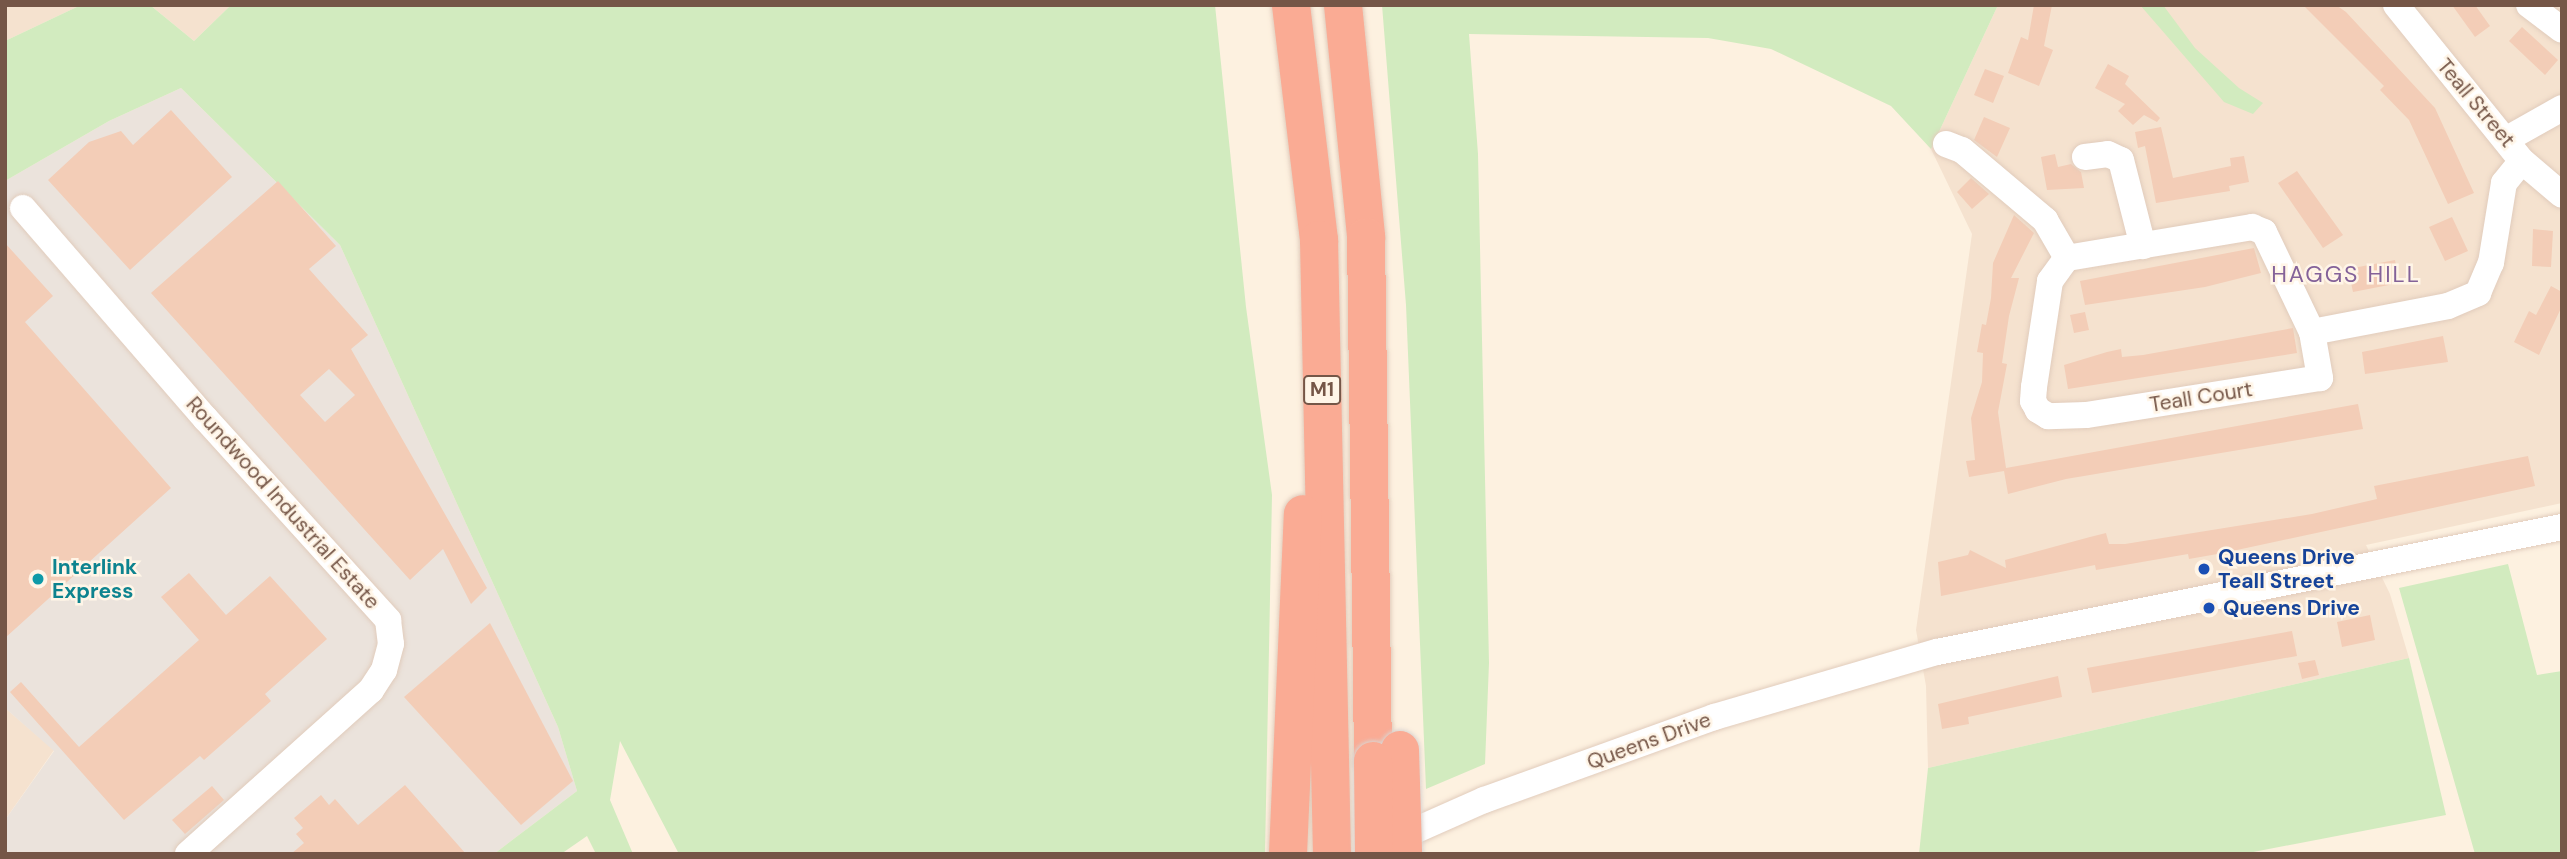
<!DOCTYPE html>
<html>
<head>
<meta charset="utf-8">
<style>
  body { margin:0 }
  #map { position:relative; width:2567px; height:859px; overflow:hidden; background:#fdf1e0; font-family:"DM Sans",sans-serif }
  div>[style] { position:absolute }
  .residential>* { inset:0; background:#f5e2cf }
  .industrial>* { inset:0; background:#ebe3dc }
  .green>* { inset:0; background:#d2ebbf }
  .building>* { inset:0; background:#f3cdb7 }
  .roads { filter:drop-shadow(0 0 2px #e1ccbc) drop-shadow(0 0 2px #e1ccbc) }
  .minor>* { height:26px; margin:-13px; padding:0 13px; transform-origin:13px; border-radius:13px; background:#fff }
  .highway>* { height:38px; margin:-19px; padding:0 19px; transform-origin:19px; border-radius:19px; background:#faab94 }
  .bridges { filter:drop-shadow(0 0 2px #dbd3cf) drop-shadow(0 0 2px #dbd3cf) }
  .highway-bridge>* { height:38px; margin:-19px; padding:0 19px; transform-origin:19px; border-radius:19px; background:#faab94 }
  .dots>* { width:19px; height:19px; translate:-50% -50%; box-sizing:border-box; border:4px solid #fff5e7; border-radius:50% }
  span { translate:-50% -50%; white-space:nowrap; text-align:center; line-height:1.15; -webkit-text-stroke:5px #fff5e7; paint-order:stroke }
  .shield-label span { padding:2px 5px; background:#fff5e7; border:2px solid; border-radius:5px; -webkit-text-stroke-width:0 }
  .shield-label { font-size:19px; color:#755647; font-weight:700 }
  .street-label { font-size:21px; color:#755647 }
  .transit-label { font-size:21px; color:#164399; font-weight:700 }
  .left { translate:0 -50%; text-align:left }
  .culture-label { font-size:21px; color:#0d838f; font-weight:700 }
  .neighbourhood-label { font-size:23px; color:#846299; letter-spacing:2px }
  .frame { position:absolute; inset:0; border:7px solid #755647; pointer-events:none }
</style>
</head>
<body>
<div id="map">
  <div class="residential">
    <div style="clip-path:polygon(5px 5px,81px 5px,5px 41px)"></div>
    <div style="clip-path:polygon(150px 5px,231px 5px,194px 41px)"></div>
    <div style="clip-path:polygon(1998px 5px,2562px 5px,2562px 503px,2366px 545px,2390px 594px,2409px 658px,1928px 768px,1926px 686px,1916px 630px,1972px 234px,1931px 149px)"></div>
    <div style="clip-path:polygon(5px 708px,54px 750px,5px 820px)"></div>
  </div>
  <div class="industrial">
    <div style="clip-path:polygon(181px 88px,340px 245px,558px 727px,577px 791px,494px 854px,5px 854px,5px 820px,54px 751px,5px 708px,5px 181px,109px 121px)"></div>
  </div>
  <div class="green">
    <div style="clip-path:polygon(81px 5px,150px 5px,194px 41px,231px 5px,1215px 5px,1246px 307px,1272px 495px,1265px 854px,679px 854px,620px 741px,610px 800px,633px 854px,596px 854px,587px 836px,561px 854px,494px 854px,577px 791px,558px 727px,340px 245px,181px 88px,109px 121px,5px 181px,5px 41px)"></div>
    <div style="clip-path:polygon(1382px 5px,1998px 5px,1931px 149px,1891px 106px,1771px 49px,1708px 38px,1469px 34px,1478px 154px,1489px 663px,1485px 764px,1426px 789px,1406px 305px)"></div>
    <div style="clip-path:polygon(2140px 5px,2163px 5px,2195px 48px,2239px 88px,2263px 103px,2253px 114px,2224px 102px)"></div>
    <div style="clip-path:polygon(2508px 564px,2537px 675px,2562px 671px,2562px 854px,2475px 854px,2399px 588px)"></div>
    <div style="clip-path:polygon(2409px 658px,2446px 815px,2243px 854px,1919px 854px,1928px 768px)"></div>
  </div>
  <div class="building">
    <div style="clip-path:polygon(2034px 5px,2052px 5px,2044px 46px,2053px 50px,2039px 86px,2008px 73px,2021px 37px,2028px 40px)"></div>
    <div style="clip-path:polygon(2303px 5px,2336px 5px,2346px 12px,2435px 108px,2474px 193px,2448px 204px,2409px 120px,2380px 90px,2384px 86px)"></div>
    <div style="clip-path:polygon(2452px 5px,2475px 5px,2490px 26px,2475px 37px)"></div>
    <div style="clip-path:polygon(2522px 27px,2558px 60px,2545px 75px,2509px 41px)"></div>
    <div style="clip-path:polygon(2108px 64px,2129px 76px,2125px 84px,2160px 118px,2157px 122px,2144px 115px,2133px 125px,2118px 111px,2125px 104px,2095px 88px)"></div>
    <div style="clip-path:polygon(1985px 69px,2004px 76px,1993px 103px,1974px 95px)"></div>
    <div style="clip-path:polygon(171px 110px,232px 177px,130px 270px,48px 180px,89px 142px,121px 131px,133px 145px)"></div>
    <div style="clip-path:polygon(1984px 117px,2010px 128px,1997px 157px,1974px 140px)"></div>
    <div style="clip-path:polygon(2161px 127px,2173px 178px,2231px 166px,2230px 158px,2244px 156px,2249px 182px,2229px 186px,2230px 191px,2156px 203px,2145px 146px,2138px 148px,2135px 132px)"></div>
    <div style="clip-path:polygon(2055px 154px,2058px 167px,2071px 164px,2081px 172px,2084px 188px,2047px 190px,2041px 157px)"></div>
    <div style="clip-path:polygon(2297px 171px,2343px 235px,2323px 248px,2278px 183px)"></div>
    <div style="clip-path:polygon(1971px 178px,1989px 194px,1972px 209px,1957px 192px)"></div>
    <div style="clip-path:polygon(evenodd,278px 181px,336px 246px,309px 269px,368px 335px,351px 349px,487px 588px,471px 604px,443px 549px,410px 580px,151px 293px,278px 181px,329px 369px,355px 395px,325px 422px,300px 395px,329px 369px)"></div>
    <div style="clip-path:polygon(2014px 215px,2034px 233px,2011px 278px,2019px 278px,2009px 316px,2002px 363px,2007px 364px,1998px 412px,2006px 468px,2358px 404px,2363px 429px,2066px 479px,2008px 494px,2004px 471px,1969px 477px,1966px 461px,1975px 460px,1971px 418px,1982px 382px,1983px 353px,1977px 352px,1982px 324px,1986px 325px,1991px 298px,1993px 263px)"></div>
    <div style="clip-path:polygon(2452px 217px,2468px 251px,2445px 261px,2429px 227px)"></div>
    <div style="clip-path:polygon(2533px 229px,2553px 231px,2551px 267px,2532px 266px)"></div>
    <div style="clip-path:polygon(5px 243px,53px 296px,25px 322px,171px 488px,5px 638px)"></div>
    <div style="clip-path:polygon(2254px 248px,2261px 273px,2205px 287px,2085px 305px,2080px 281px)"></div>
    <div style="clip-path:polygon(2395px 260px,2399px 283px,2353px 292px,2348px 269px)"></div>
    <div style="clip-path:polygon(2551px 286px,2562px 292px,2562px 306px,2539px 355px,2514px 342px,2529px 311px,2536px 315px)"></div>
    <div style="clip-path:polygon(2085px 312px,2089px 330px,2074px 333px,2070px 315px)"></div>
    <div style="clip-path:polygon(2293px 328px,2297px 353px,2068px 389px,2064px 365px,2107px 352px,2121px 349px,2122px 357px,2143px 355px)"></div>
    <div style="clip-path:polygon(2443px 336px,2448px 362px,2365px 374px,2362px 352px)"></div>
    <div style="clip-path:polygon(2528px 456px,2535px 486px,2223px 553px,2189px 559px,2188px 554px,2096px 570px,2095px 565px,1941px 596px,1938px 562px,1968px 555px,1970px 550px,2006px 568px,2005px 560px,2090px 537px,2106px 533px,2109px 544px,2125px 544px,2312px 514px,2377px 499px,2374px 486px)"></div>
    <div style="clip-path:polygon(189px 573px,226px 615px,270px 576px,327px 639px,265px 694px,271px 701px,204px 760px,200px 756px,124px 820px,10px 692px,21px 682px,79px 747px,199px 640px,161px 597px)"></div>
    <div style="clip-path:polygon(2370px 615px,2375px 640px,2342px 647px,2337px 622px)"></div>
    <div style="clip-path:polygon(490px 623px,573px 781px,521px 825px,404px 697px)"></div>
    <div style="clip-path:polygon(2292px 631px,2297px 656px,2092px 693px,2087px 668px)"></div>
    <div style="clip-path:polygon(2315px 660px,2319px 675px,2302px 679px,2298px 663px)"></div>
    <div style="clip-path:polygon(2058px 676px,2062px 697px,1968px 717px,1969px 724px,1942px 729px,1938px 704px)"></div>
    <div style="clip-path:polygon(405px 785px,466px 854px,291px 854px,304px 843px,296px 834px,303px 828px,294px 818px,321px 795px,329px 805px,335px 799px,358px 825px)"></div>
    <div style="clip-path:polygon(212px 786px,224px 800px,185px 834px,172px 820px)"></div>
  </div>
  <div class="roads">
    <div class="minor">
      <div style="left:2396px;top:5px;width:201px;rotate:51.1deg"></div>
      <div style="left:2522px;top:161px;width:52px;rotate:40.4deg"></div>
      <div style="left:2529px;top:5px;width:41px;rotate:37.1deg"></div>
      <div style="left:2507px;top:139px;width:63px;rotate:-29.4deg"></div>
      <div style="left:1946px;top:144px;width:17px;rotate:21deg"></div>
      <div style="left:1962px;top:150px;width:109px;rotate:40.1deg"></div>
      <div style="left:2045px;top:220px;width:44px;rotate:59.9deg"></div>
      <div style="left:2085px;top:157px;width:23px;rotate:-7deg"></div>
      <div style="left:2108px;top:154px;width:14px;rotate:25deg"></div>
      <div style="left:2121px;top:160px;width:89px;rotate:75.7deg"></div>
      <div style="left:23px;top:208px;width:278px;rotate:49.1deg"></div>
      <div style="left:205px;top:418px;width:273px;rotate:47.8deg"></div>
      <div style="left:388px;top:620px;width:24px;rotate:83deg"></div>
      <div style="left:391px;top:644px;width:27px;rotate:105deg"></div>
      <div style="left:384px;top:670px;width:24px;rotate:123deg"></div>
      <div style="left:371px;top:690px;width:246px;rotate:138.1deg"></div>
      <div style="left:2252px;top:227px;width:13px;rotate:23deg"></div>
      <div style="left:2264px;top:232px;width:111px;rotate:64.4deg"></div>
      <div style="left:2312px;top:332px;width:47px;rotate:80.1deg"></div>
      <div style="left:2320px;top:378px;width:237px;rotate:171deg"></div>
      <div style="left:2086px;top:415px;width:38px;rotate:178deg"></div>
      <div style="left:2048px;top:416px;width:12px;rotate:-149deg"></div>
      <div style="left:2038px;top:410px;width:10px;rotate:-119deg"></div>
      <div style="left:2033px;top:401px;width:14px;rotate:-86deg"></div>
      <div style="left:2034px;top:387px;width:107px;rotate:-81.4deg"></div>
      <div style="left:2050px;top:281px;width:29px;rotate:-54deg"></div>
      <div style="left:2067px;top:258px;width:188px;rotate:-9.5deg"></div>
      <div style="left:2312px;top:332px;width:138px;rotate:-10.8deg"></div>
      <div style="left:2448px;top:306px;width:33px;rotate:-23deg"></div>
      <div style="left:2478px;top:293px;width:33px;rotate:-67deg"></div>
      <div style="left:2491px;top:263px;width:81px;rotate:-80.8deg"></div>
      <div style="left:2504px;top:183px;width:28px;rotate:-51deg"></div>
      <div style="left:1389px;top:842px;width:104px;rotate:-23.9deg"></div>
      <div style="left:1484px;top:800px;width:245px;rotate:-19.8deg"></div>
      <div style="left:1714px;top:717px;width:232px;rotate:-16.3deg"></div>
      <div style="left:1937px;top:652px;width:637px;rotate:-11.31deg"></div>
    </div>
    <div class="highway">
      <div style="left:1291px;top:5px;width:237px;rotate:83.2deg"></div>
      <div style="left:1319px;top:240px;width:614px;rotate:88.79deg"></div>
      <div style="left:1343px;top:5px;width:233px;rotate:84.3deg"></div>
      <div style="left:1366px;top:237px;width:524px;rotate:89.23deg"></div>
      <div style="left:1288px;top:854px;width:340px;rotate:-87.5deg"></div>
    </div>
  </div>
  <div class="bridges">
    <div class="highway-bridge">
      <div style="left:1400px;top:750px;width:104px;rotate:88.3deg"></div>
      <div style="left:1373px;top:761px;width:93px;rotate:89.4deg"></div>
    </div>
  </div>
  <div class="dots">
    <div style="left:2204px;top:569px;background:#1a4fb4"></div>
    <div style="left:38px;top:579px;background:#0f9aa8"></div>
    <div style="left:2209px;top:608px;background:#1a4fb4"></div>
  </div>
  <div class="shield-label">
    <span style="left:1322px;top:390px">M1</span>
  </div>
  <div class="street-label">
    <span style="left:2476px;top:103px;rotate:50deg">Teall Street</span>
    <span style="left:2201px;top:397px;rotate:-9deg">Teall Court</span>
    <span style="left:283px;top:503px;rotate:48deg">Roundwood Industrial Estate</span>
    <span style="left:1649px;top:741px;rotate:-20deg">Queens Drive</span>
  </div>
  <div class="transit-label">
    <span class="left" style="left:2218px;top:569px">Queens Drive<br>Teall Street</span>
    <span class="left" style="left:2223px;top:608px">Queens Drive</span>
  </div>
  <div class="culture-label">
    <span class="left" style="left:52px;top:579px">Interlink<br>Express</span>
  </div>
  <div class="neighbourhood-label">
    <span style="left:2346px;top:274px">HAGGS HILL</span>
  </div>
  <div class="frame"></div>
</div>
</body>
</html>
